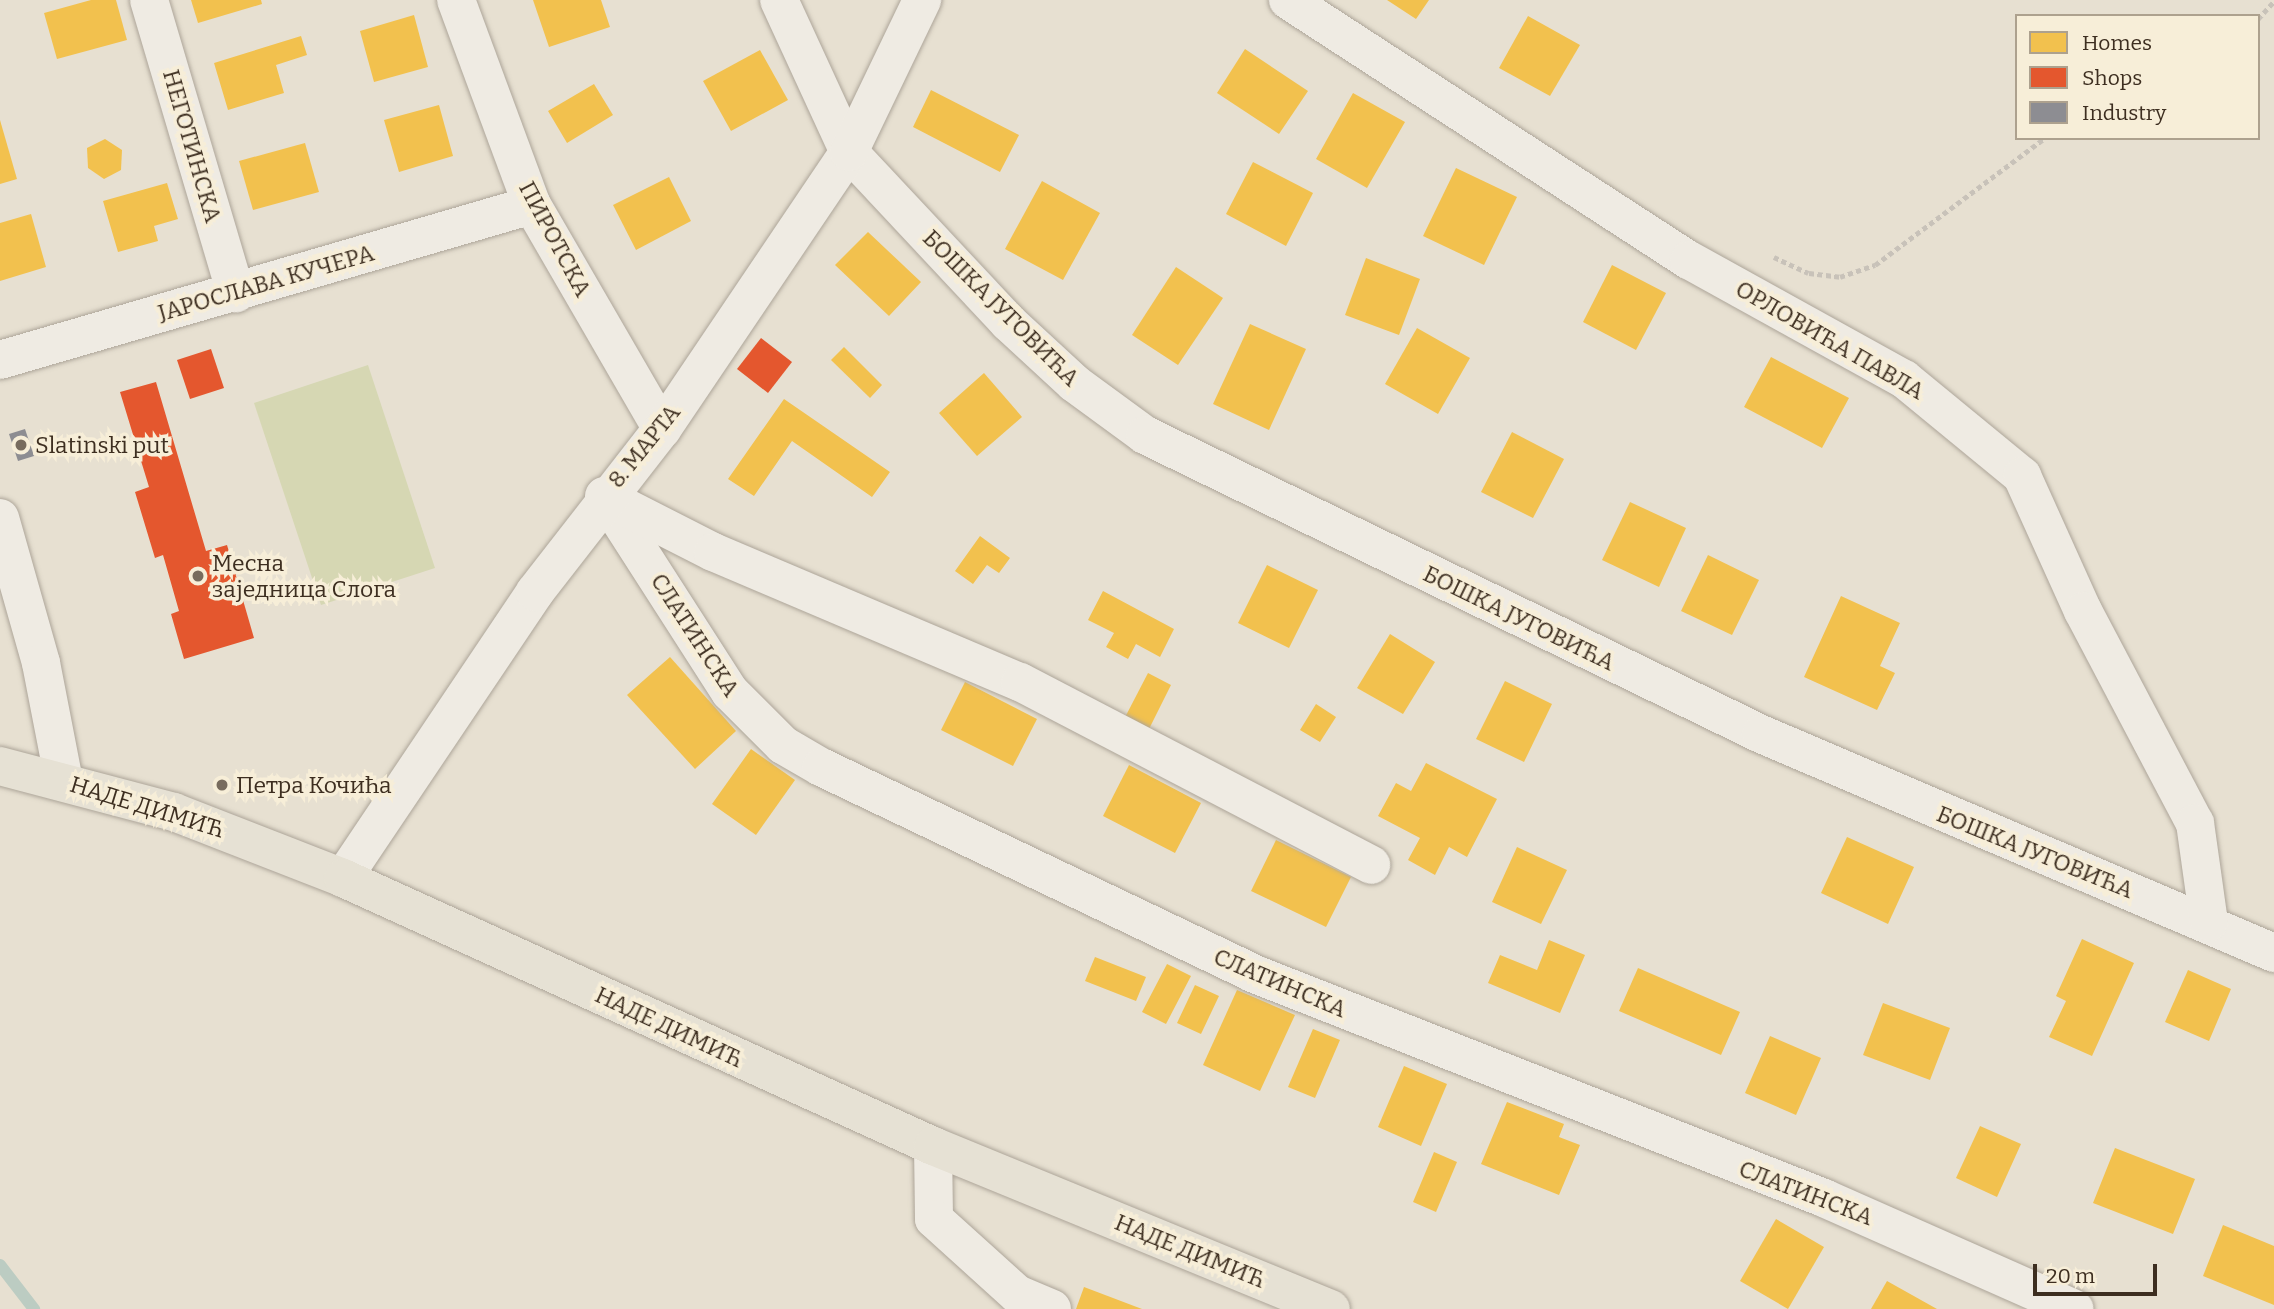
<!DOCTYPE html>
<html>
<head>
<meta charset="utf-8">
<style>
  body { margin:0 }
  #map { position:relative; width:2274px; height:1309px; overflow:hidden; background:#e7e0d1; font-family:Bitter,serif }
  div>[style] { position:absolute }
  .green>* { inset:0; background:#d6d7b3 }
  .homes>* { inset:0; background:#f2c14e }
  .shops>* { inset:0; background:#e4572e }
  .industry>* { inset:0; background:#8d8d92 }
  .stream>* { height:12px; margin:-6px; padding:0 6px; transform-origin:6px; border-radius:6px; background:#bcccc2 }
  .path>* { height:4.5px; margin-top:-2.25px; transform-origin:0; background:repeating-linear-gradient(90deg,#c8c2b9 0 5px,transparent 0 8.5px) }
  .roads { filter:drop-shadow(0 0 2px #ada599) drop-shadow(0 0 2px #ada599) }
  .minor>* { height:38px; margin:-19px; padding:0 19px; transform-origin:19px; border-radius:19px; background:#efebe3 }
  .major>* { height:38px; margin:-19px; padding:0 19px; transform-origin:19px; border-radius:19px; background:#e6e1d4 }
  .dots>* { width:19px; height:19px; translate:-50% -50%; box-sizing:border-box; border:4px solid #f7eed8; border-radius:50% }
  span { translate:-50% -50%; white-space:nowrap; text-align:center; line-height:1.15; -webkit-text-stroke:7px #f7eed8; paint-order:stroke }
  .street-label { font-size:23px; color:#3d2e20 }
  .poi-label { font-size:23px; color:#3d2e20 }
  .left { translate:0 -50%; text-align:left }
  .legend { position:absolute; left:2015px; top:14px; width:245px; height:126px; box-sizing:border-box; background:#f7eed8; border:2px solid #ada18e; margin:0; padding:9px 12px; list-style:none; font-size:21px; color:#3d2e20 }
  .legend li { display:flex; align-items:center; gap:14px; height:35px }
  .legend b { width:35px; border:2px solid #ada18e }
  .scale { position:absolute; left:2033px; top:1264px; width:124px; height:32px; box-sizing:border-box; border:4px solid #3d2e20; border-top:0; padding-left:9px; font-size:21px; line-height:24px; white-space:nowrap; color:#3d2e20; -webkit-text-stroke:5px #f7eed8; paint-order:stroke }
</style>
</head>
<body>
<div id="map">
  <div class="green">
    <div style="clip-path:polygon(368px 365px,435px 568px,321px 605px,254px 403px)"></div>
  </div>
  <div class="homes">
    <div style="clip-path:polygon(91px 0,116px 0,127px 40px,57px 59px,44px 13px)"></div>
    <div style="clip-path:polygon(191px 0,261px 0,262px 4px,198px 23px)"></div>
    <div style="clip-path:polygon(533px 0,601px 0,610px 27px,549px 47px)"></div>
    <div style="clip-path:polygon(1387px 0,1429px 0,1416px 19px)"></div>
    <div style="clip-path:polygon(414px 15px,428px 67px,374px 82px,360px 31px)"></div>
    <div style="clip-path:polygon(1528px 16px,1580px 45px,1550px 96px,1499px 68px)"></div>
    <div style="clip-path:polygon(301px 36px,307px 55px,276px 65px,284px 93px,228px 110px,214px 63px)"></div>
    <div style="clip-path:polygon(1245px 49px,1308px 91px,1279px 134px,1217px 93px)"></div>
    <div style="clip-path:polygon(760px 50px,788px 100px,731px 131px,703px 81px)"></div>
    <div style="clip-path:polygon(594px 84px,613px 115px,567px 143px,548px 111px)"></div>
    <div style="clip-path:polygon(931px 90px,1019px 135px,1000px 172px,913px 127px)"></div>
    <div style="clip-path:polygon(1353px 93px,1405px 122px,1367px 188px,1316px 159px)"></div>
    <div style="clip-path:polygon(439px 105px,453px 156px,399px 172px,384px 120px)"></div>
    <div style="clip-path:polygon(0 120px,17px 179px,0 184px)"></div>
    <div style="clip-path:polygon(105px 139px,122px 150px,121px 170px,104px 179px,88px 168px,87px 148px)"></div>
    <div style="clip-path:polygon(305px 143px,319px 192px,253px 210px,239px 161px)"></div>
    <div style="clip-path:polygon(1253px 162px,1313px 193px,1286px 246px,1226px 214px)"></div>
    <div style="clip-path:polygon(1456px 168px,1517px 197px,1484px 265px,1423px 236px)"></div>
    <div style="clip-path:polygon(669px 177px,691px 221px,636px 250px,613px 205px)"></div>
    <div style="clip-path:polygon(1042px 181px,1100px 213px,1063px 280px,1005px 249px)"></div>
    <div style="clip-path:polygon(167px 183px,178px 219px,154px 226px,158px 241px,118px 252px,103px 201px)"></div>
    <div style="clip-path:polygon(31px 214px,46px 267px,0 281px,0 223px)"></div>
    <div style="clip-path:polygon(868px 232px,921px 282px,889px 316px,835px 265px)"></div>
    <div style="clip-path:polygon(1366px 258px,1420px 279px,1399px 335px,1345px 315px)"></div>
    <div style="clip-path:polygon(1612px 265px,1666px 293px,1636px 350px,1583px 322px)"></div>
    <div style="clip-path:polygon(1176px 267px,1223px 298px,1178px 365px,1132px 335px)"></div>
    <div style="clip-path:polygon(1250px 324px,1306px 349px,1269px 430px,1213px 404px)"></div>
    <div style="clip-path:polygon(1417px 328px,1470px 358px,1438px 414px,1385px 384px)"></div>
    <div style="clip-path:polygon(844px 347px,882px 385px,870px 398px,831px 360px)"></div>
    <div style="clip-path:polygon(1771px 357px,1849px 398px,1822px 448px,1744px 407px)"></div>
    <div style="clip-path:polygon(984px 373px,1022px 417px,977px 456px,939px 413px)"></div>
    <div style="clip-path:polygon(784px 399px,890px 472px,872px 497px,792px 441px,754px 496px,728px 479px)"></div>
    <div style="clip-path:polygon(1512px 432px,1564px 459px,1533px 518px,1481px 492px)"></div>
    <div style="clip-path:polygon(1630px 502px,1686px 528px,1659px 587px,1602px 560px)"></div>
    <div style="clip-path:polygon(980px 536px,1010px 558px,999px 573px,987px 565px,973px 584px,955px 571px)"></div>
    <div style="clip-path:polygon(1708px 555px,1759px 580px,1732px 635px,1681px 611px)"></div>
    <div style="clip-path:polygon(1267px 565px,1318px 590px,1289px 648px,1238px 623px)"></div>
    <div style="clip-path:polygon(1103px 591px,1174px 629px,1160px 657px,1136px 644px,1128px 659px,1106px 647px,1114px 633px,1088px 620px)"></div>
    <div style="clip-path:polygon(1841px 596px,1900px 623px,1880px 666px,1895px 673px,1877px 710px,1804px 677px)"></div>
    <div style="clip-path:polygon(1390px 634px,1435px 662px,1403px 714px,1357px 688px)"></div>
    <div style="clip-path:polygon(670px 657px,736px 731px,695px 769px,627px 695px)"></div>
    <div style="clip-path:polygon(1148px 673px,1171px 685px,1145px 737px,1121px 725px)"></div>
    <div style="clip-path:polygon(1505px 681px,1552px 704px,1524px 762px,1476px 739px)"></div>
    <div style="clip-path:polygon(965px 682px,1037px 719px,1013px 766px,941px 730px)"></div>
    <div style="clip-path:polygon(1316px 704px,1336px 717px,1320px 742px,1300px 730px)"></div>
    <div style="clip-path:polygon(751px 749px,795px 780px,756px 835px,712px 804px)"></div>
    <div style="clip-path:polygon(1426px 763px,1497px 799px,1467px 857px,1449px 847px,1435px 875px,1408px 860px,1420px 838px,1378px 816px,1396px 783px,1411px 791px)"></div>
    <div style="clip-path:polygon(1129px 765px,1201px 803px,1175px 853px,1103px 816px)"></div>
    <div style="clip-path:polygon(1847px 837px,1914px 867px,1888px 924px,1821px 893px)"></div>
    <div style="clip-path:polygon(1276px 840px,1351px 877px,1326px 927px,1251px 891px)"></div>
    <div style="clip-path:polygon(1517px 847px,1567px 870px,1541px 924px,1492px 902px)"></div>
    <div style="clip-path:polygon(2082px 939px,2134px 963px,2092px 1056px,2049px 1037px,2066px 1001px,2056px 996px)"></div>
    <div style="clip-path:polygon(1549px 940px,1585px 955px,1560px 1013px,1488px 983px,1500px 955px,1537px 970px)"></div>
    <div style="clip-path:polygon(1095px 957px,1146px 977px,1136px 1001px,1085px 981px)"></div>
    <div style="clip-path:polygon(1167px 964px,1191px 976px,1166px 1024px,1142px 1012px)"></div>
    <div style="clip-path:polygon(1638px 968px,1740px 1012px,1721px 1055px,1619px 1011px)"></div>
    <div style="clip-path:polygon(2188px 970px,2231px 989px,2209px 1041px,2165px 1022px)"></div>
    <div style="clip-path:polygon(1195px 985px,1219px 996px,1201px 1034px,1177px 1023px)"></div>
    <div style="clip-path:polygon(1237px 990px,1295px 1015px,1260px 1091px,1203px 1065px)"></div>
    <div style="clip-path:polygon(1883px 1003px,1950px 1028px,1930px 1080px,1863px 1055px)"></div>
    <div style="clip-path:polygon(1313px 1029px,1340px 1040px,1315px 1098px,1288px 1087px)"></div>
    <div style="clip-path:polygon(1770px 1036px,1821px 1058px,1796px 1115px,1745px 1093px)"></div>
    <div style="clip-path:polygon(1404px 1066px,1447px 1084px,1421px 1146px,1378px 1127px)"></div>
    <div style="clip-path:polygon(1507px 1102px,1564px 1124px,1559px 1137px,1580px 1145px,1559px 1195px,1481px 1164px)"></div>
    <div style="clip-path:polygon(1980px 1126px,2021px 1144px,1997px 1197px,1956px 1178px)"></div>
    <div style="clip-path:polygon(2115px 1148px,2195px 1179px,2173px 1234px,2093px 1203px)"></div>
    <div style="clip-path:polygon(1434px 1152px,1457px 1162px,1436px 1212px,1413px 1202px)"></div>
    <div style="clip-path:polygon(1776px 1219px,1824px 1247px,1788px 1309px,1740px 1281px)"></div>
    <div style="clip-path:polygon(2223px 1225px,2274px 1246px,2274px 1305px,2203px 1276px)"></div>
    <div style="clip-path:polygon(1887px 1281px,1937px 1309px,1871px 1309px)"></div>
    <div style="clip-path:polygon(1084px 1287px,1142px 1309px,1076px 1309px)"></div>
  </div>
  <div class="shops">
    <div style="clip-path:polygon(761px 338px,792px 362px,768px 393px,737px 369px)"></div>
    <div style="clip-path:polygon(211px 349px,224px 388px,190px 399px,177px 360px)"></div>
    <div style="clip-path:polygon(156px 382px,206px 551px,227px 545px,254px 638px,184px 659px,171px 614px,179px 611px,163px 555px,155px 558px,135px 492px,149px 487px,120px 392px)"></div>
  </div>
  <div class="industry">
    <div style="clip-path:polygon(25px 429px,34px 456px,18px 461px,9px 434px)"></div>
  </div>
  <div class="stream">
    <div style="left:0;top:1265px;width:56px;rotate:52.3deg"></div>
  </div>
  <div class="path">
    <div style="left:2258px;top:19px;width:24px;rotate:-48deg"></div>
    <div style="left:1774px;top:257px;width:38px;rotate:25deg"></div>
    <div style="left:1809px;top:273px;width:31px;rotate:7deg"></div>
    <div style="left:1840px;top:277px;width:37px;rotate:-19deg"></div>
    <div style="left:1875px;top:265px;width:212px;rotate:-36.8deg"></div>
  </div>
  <div class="roads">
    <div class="minor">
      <div style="left:149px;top:0;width:306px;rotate:73.5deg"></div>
      <div style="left:456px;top:0;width:219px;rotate:69.7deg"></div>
      <div style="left:532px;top:205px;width:259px;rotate:59.9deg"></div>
      <div style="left:779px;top:0;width:167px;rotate:65.3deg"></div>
      <div style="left:849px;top:152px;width:233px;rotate:46.9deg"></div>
      <div style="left:1008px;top:322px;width:90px;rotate:42.7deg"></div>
      <div style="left:1074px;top:383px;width:88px;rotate:36.2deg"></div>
      <div style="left:1145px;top:435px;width:685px;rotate:25.89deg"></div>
      <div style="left:1761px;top:734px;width:558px;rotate:23.12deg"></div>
      <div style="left:1288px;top:0;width:478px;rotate:33deg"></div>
      <div style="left:1689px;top:260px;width:246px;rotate:29deg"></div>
      <div style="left:1904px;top:379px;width:153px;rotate:39.4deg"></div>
      <div style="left:2022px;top:476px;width:148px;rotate:65.7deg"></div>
      <div style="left:2083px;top:611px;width:240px;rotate:62.2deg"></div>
      <div style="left:2195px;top:823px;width:100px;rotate:82deg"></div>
      <div style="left:0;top:360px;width:554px;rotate:-16.24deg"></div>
      <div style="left:604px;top:496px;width:233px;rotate:57.3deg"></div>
      <div style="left:730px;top:692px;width:75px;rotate:45deg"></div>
      <div style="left:783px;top:745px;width:44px;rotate:30.1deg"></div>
      <div style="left:821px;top:767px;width:478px;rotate:25.5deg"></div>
      <div style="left:1252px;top:973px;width:615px;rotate:21.47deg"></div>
      <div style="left:1824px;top:1198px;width:274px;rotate:23.9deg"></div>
      <div style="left:607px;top:498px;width:119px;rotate:27deg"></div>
      <div style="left:713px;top:552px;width:333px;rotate:23deg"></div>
      <div style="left:1020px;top:682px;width:396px;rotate:27.5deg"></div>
      <div style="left:0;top:518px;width:151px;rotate:74.2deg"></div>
      <div style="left:41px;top:663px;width:120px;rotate:79deg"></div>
      <div style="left:343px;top:878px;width:344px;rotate:-56.1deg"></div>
      <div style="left:535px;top:592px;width:207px;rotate:-52.1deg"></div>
      <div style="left:662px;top:429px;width:334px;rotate:-56deg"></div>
      <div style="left:849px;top:152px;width:169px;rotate:-64.3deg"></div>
      <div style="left:933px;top:1146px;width:73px;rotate:89.2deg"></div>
      <div style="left:934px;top:1219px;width:112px;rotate:42.1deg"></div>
      <div style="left:1017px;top:1294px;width:38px;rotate:23deg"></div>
    </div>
    <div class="major">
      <div style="left:0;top:766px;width:180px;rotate:14.8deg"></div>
      <div style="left:174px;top:812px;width:181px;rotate:21.3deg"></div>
      <div style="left:343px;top:878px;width:648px;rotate:24.43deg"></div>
      <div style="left:933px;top:1146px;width:430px;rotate:22.3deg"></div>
    </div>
  </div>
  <div class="dots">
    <div style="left:21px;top:445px;background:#786c5e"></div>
    <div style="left:198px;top:576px;background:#786c5e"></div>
    <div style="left:222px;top:785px;background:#786c5e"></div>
  </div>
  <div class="street-label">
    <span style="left:192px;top:146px;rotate:74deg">НЕГОТИНСКА</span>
    <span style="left:555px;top:239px;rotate:62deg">ПИРОТСКА</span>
    <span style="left:266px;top:283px;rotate:-16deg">ЈАРОСЛАВА КУЧЕРА</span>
    <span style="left:1001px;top:308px;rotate:45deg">БОШКА ЈУГОВИЋА</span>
    <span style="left:1830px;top:340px;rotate:30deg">ОРЛОВИЋА ПАВЛА</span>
    <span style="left:644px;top:446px;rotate:-51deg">8. МАРТА</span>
    <span style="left:1519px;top:618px;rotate:26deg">БОШКА ЈУГОВИЋА</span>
    <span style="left:695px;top:635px;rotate:57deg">СЛАТИНСКА</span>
    <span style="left:147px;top:807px;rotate:17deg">НАДЕ ДИМИЋ</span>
    <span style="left:2035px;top:852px;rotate:22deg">БОШКА ЈУГОВИЋА</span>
    <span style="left:1280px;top:983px;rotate:23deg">СЛАТИНСКА</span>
    <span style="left:669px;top:1027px;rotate:25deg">НАДЕ ДИМИЋ</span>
    <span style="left:1806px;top:1193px;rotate:21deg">СЛАТИНСКА</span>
    <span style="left:1190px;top:1251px;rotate:22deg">НАДЕ ДИМИЋ</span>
  </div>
  <div class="poi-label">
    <span class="left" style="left:35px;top:445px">Slatinski put</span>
    <span class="left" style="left:212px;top:576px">Месна<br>заједница Слога</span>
    <span class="left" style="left:236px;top:785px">Петра Кочића</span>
  </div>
  <ul class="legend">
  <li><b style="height:19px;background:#f2c14e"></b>Homes</li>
  <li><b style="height:19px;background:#e4572e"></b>Shops</li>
  <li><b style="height:19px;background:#8d8d92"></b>Industry</li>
  </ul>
  <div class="scale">20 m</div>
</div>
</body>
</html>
